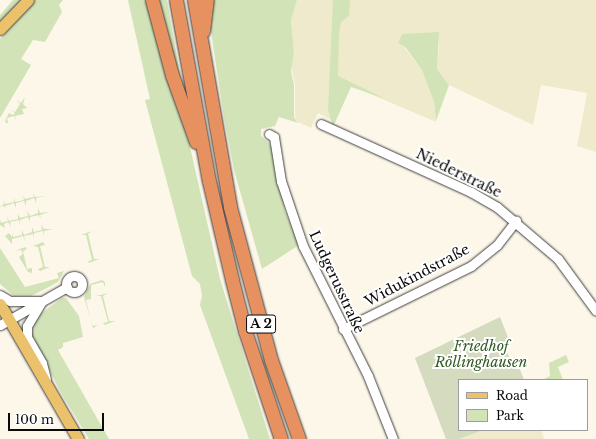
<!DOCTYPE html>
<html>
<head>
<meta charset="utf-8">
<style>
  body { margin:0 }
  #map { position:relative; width:596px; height:439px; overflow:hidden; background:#fdf7ea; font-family:"Libre Baskerville",serif }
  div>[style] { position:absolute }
  .farmland>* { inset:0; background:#f0eacd }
  .green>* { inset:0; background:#d2e3b7 }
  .cemetery>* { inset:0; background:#d4dbbe }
  .roads { filter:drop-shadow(0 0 1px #3d3d3d) drop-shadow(0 0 1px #3d3d3d) }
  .minor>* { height:9px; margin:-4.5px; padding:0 4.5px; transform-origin:4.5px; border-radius:4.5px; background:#fff }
  .minor>.ring { margin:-4.5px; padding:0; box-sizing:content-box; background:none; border:9px solid #fff; border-radius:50% }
  .major>* { height:11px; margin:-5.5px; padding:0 5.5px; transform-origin:5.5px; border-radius:5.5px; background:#ebc16c }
  .highway>* { height:13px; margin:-6.5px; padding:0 6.5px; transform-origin:6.5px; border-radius:6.5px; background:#e6915f }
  span { translate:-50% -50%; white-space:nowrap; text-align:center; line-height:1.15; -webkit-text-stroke:4px #fff; paint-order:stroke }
  .shield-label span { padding:1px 3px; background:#fff; border:1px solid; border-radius:3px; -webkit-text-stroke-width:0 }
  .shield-label { font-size:13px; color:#0a0a0a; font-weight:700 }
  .street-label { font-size:14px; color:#0a0a0a }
  .park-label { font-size:14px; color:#335a22; font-style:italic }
  .legend { position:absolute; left:458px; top:379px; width:130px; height:52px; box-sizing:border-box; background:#fff; border:1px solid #9d9d9d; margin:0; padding:5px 7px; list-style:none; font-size:12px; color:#0a0a0a }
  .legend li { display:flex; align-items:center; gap:8px; height:20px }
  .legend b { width:20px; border:1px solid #9d9d9d }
  .scale { position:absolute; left:8px; top:413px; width:96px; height:18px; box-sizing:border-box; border:2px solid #0a0a0a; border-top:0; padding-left:5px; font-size:12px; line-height:14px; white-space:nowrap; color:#0a0a0a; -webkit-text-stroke:3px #fff; paint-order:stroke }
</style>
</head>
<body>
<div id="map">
  <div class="farmland">
    <div style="clip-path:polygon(297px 0,596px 0,596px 152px,577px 146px,587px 93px,541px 85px,533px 125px,449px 85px,437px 69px,439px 41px,400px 40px,398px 43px,405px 48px,422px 70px,434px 102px,436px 122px,349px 85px,333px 121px,318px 113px,311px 128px,298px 122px,295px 117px,295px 85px,291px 65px,294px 51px,291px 21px)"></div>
    <div style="clip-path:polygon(483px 430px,541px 430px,544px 439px,459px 439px)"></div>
  </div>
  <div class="green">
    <div style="clip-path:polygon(13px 0,22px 0,0 26px,0 15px)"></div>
    <div style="clip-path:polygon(34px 0,63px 0,59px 5px,62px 12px,45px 42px,33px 40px,21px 59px,31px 65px,0 118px,0 39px)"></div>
    <div style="clip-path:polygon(128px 0,148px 0,168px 79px,188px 138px,220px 279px,270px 439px,249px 439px,200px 305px,202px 296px,200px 284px,192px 276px,145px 100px,150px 99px)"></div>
    <div style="clip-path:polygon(155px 0,167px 0,184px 97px)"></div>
    <div style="clip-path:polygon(211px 0,297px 0,291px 21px,294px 51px,291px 71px,294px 85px,294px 117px,298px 123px,279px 117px,275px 126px,261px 129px,261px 136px,269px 143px,273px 151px,285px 211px,299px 245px,262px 269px,234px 170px,224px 118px,210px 25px)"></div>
    <div style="clip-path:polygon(333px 0,350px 0,349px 16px,341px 22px,339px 34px,338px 76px,386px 99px,351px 87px,333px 127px,328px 110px)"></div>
    <div style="clip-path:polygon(439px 32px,437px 69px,449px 85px,436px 121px,434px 102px,422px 70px,406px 48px,398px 43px,402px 34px)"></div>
    <div style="clip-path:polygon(25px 97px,23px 104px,27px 108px,22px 109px,24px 114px,15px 116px,16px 121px,14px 116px,7px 118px,8px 123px,6px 123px,5px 121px,9px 113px,13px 115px,15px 113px,11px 110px,15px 112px,20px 104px,17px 100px,21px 103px)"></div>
    <div style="clip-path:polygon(33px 192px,35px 197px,45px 196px,36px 198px,36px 203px,34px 198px,26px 201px,26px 206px,24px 201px,16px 203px,16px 208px,14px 203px,5px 206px,6px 210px,4px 206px,0 207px,4px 204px,3px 200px,5px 204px,14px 202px,14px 197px,15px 202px,24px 200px,23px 195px,25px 199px,34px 197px)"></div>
    <div style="clip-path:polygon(38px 208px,40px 213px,49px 212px,40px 215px,41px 219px,39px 215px,30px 217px,30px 222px,28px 217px,20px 220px,20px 225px,19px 220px,10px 222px,11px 227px,8px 222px,4px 224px,5px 228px,0 225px,0 219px,1px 223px,8px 221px,7px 216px,9px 221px,18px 219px,18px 214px,20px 218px,28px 216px,27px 211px,30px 216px,38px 213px)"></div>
    <div style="clip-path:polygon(41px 225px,44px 229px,53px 229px,44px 231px,44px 236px,43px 231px,34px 233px,34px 238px,33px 234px,24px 236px,25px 241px,23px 236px,12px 239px,12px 244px,5px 236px,9px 233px,12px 237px,12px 232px,13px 237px,22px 235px,22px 230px,24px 235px,32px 232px,32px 227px,34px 232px,42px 230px)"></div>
    <div style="clip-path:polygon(92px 231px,88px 234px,94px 259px,99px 259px,89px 263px,88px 261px,92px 260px,86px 235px,81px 235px)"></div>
    <div style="clip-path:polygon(43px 242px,45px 245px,40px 246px,45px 267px,50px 267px,40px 271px,38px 269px,43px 267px,38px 247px,33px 246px)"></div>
    <div style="clip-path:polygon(25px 247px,27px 249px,23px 251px,27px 269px,32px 268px,32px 273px,28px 272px,19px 257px,23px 254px,21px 250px,15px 251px)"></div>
    <div style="clip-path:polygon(0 248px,25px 287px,59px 278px,57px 273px,64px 271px,58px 282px,43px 290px,31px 296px,14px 296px,0 284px)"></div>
    <div style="clip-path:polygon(102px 280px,105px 282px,105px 287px,103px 282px,91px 285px,91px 299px,86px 300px,92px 326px,98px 325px,93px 328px,84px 297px,90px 284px)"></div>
    <div style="clip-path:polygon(108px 293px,103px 296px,109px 321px,115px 321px,105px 325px,103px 323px,108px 322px,101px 296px,96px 296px)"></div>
    <div style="clip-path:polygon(62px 298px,66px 298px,79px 316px,83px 337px,63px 343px,63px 347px,58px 350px,109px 439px,89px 439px,61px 393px,32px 336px,34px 322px,39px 315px)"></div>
    <div style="clip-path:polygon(566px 355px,569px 362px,558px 367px,563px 380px,542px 380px,550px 376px,549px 363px)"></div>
  </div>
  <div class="cemetery">
    <div style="clip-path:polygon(500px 317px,511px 345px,505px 347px,510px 359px,515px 357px,524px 380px,459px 380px,459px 430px,483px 430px,459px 439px,446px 439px,415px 358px)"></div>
  </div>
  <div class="roads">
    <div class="minor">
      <div style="left:321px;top:124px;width:165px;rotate:24.4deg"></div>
      <div style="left:471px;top:192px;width:30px;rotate:30deg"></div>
      <div style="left:497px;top:207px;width:80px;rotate:40.4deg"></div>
      <div style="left:558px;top:259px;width:64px;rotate:53.8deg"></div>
      <div style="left:269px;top:134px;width:6px;rotate:31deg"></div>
      <div style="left:274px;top:137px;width:45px;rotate:81deg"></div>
      <div style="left:281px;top:181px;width:69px;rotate:71.3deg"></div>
      <div style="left:303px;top:246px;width:145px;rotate:63.4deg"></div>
      <div style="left:368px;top:376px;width:68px;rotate:68.4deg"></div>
      <div class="ring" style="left:66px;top:276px;width:7px;height:7px"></div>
      <div style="left:0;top:295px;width:12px;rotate:31deg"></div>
      <div style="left:10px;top:301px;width:31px"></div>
      <div style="left:42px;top:301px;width:29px;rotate:121deg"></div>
      <div style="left:27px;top:326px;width:11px;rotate:90deg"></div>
      <div style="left:27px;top:337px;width:30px;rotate:60deg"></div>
      <div style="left:42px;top:363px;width:16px;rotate:76deg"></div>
      <div style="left:0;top:325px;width:77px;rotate:-29.6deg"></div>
      <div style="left:343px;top:329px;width:143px;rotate:-26.2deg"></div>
      <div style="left:471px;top:266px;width:33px;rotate:-39deg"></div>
      <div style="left:497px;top:245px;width:31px;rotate:-52deg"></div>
    </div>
    <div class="major">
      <div style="left:0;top:29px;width:40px;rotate:-46deg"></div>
      <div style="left:0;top:304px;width:156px;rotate:60deg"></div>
    </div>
    <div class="highway">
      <div style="left:152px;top:0;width:78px;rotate:75.1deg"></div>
      <div style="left:172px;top:75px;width:71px;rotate:70.3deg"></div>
      <div style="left:176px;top:0;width:184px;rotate:79.7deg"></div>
      <div style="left:209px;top:181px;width:102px;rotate:76.9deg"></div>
      <div style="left:232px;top:280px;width:53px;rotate:75.7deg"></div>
      <div style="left:245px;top:331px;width:114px;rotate:71.6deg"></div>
      <div style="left:194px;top:0;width:210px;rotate:80.1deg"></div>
      <div style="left:230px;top:207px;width:158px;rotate:75deg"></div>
      <div style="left:271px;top:360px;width:84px;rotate:70.5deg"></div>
      <div style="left:203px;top:31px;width:31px;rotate:-83deg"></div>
    </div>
  </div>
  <div class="shield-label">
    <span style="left:261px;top:324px">A 2</span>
  </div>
  <div class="street-label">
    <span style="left:459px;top:173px;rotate:26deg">Niederstraße</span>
    <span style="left:417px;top:275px;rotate:-28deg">Widukindstraße</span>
    <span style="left:337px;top:282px;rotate:65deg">Ludgerusstraße</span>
  </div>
  <div class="park-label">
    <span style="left:481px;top:354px">Friedhof<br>Röllinghausen</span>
  </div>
  <ul class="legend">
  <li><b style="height:5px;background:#ebc16c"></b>Road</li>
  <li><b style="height:11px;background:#d2e3b7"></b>Park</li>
  </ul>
  <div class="scale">100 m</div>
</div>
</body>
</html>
